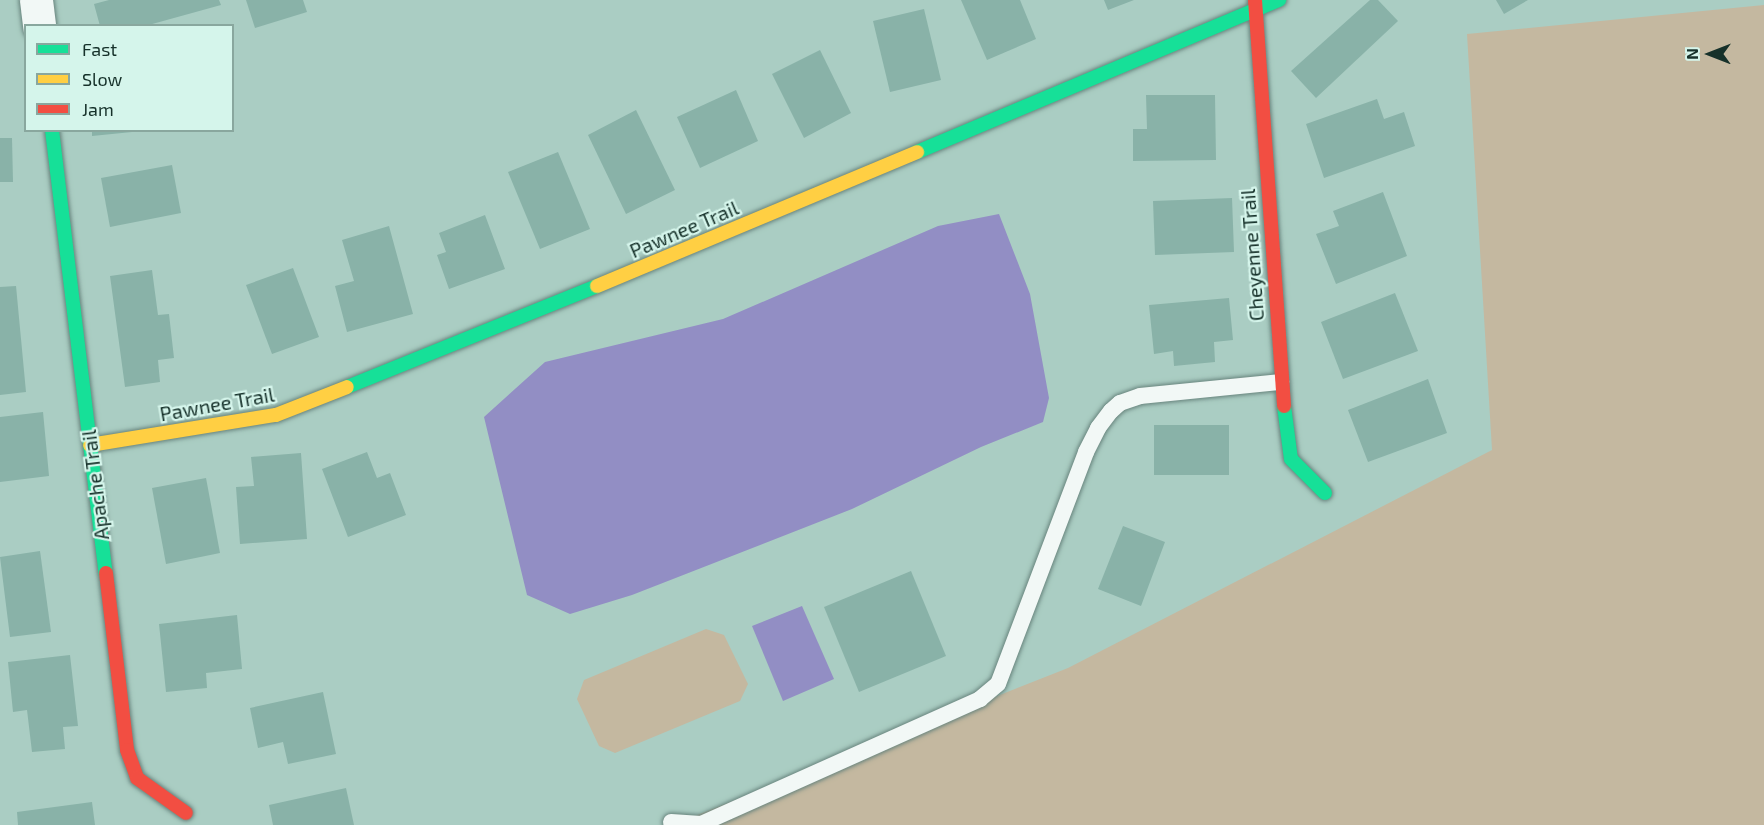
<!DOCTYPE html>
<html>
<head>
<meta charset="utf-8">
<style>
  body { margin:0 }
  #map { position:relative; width:1764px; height:825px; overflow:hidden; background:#aacdc3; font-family:"Exo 2",sans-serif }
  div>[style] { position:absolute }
  .green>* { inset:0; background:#c4b8a0 }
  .water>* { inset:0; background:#928ec4 }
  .building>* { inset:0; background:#89b2a8 }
  .roads { filter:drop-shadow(0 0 2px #68847d) drop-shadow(0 0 2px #68847d) }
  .lane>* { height:16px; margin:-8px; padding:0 8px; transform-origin:8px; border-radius:8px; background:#f2f8f6 }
  .street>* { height:33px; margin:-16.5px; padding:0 16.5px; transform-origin:16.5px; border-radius:16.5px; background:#f2f8f6 }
  .fast>* { height:14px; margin:-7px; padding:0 7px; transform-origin:7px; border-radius:7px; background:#16e098 }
  .slow>* { height:14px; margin:-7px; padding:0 7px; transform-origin:7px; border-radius:7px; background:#ffcf43 }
  .jam>* { height:14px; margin:-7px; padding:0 7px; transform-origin:7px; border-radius:7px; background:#f24e42 }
  span { translate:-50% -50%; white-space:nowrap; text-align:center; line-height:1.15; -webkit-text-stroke:4.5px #d5f5eb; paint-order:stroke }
  .street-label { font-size:20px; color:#16312a }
  .legend { position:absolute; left:24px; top:24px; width:210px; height:108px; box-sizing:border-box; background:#d5f5eb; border:2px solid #89a79e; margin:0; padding:8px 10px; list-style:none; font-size:18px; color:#16312a }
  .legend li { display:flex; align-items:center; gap:12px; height:30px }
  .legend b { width:30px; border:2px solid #89a79e }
  .north { position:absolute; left:1680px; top:24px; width:60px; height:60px; -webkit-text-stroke:4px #d5f5eb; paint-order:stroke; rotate:270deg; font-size:16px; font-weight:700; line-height:24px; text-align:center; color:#16312a }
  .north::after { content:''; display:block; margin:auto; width:21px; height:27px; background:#16312a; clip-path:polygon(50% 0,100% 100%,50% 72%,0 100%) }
</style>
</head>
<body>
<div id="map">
  <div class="green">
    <div style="clip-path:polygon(1764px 5px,1764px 825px,672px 825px,1068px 668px,1492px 450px,1467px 34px)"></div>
    <div style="clip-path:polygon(706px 629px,724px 635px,748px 684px,740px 701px,615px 753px,599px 746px,577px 699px,584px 680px)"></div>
  </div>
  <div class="water">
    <div style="clip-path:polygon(999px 214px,1030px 294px,1049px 398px,1043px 422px,981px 447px,852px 509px,632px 595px,570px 614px,527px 595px,484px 417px,545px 362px,723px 319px,938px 226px)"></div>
    <div style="clip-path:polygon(802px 606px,834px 679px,783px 701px,752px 626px)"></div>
  </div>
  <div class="building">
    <div style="clip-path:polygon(109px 0,219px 0,221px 5px,145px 26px,100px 26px,94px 4px)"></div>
    <div style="clip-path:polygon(246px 0,303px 0,307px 12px,255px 28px)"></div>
    <div style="clip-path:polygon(961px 0,1020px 0,1036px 39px,987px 60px)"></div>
    <div style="clip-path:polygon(1104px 0,1134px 0,1108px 10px)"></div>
    <div style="clip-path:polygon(1370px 0,1378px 0,1398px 21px,1316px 98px,1291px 71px)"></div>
    <div style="clip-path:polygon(1496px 0,1528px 0,1504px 14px)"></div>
    <div style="clip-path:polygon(924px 9px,941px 80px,890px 92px,873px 21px)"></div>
    <div style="clip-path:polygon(820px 50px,851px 113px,804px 138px,772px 74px)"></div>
    <div style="clip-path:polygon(736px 90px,758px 141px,700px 168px,677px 117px)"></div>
    <div style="clip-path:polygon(1146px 95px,1215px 95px,1216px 160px,1133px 161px,1133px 129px,1147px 129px)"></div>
    <div style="clip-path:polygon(1377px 99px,1384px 119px,1404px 112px,1415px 146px,1324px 178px,1306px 124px)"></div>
    <div style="clip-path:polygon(636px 110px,675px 190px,626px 214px,588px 135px)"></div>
    <div style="clip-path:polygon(92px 130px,132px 130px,132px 132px,92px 136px)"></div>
    <div style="clip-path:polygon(0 138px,12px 138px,13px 182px,0 182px)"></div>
    <div style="clip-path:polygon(558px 152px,590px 229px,540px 249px,508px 172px)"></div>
    <div style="clip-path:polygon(172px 165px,181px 213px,110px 227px,101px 178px)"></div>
    <div style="clip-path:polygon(1383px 192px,1407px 256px,1336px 284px,1316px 234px,1339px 226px,1333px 211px)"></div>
    <div style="clip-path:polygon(1232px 198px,1234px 252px,1155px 255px,1153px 201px)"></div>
    <div style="clip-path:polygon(485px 215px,505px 269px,449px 289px,437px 255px,446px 252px,439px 233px)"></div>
    <div style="clip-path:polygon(389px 226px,413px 314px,347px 332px,335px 286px,354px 281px,342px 240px)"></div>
    <div style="clip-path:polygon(293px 268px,319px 337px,272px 354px,246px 285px)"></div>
    <div style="clip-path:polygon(152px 270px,158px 315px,169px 314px,174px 358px,158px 360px,160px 382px,125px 387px,110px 276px)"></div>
    <div style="clip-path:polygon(16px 286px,26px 392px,0 395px,0 287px)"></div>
    <div style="clip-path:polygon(1395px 293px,1418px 351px,1343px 379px,1321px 322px)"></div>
    <div style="clip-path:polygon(1229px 298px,1233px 340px,1214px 342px,1215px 362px,1174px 366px,1173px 351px,1154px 354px,1149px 305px)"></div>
    <div style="clip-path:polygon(1428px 379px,1447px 433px,1368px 462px,1348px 410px)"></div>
    <div style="clip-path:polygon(43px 412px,49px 476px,0 482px,0 417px)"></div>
    <div style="clip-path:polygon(1154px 425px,1229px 425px,1229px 475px,1154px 475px)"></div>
    <div style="clip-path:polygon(367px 452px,377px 478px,390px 473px,406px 515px,348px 537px,322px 469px)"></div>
    <div style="clip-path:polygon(301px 453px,307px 539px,240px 544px,236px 487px,254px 486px,251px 457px)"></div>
    <div style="clip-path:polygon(206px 478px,220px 553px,166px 564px,152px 488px)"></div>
    <div style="clip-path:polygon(1123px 526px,1165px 542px,1141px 606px,1098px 589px)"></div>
    <div style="clip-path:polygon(40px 551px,51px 632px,10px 637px,0 557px)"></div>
    <div style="clip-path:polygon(911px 571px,946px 656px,859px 692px,824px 607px)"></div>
    <div style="clip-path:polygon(237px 615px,242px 669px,206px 673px,207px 688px,166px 692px,159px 624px)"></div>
    <div style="clip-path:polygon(70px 655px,78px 726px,63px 727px,65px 749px,32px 752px,27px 710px,13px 712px,8px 662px)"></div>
    <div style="clip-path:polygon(323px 692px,336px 754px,288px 764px,283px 742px,258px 748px,250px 708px)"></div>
    <div style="clip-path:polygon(346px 788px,354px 825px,273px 825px,269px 805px)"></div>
    <div style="clip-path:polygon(92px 802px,95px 825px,18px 825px,17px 812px)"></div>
  </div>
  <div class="roads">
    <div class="lane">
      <div style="left:671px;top:822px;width:30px;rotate:4deg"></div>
      <div style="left:701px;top:824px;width:306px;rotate:-24.1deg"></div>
      <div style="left:980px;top:699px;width:23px;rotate:-40deg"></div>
      <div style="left:998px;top:684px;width:248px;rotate:-69.2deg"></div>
      <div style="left:1086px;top:452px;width:27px;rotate:-63deg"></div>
      <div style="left:1098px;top:428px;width:21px;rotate:-53deg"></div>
      <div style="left:1111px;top:411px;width:12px;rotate:-42deg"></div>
      <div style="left:1120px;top:403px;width:21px;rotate:-19deg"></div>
      <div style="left:1140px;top:396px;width:142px;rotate:-5.7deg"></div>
    </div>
    <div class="street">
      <div style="left:36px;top:0;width:26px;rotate:83deg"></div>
    </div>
    <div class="fast">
      <div style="left:52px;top:130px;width:446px;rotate:83.1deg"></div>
      <div style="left:917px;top:152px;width:393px;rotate:-22.8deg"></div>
      <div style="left:347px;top:387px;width:270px;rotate:-22deg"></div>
      <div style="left:1284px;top:406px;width:53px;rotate:82.5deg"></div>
      <div style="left:1291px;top:459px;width:48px;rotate:45deg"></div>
    </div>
    <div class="slow">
      <div style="left:597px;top:286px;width:347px;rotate:-22.7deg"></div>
      <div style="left:90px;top:445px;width:188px;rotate:-9.2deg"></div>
      <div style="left:276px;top:415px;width:76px;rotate:-21.5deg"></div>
    </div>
    <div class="jam">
      <div style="left:1255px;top:0;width:407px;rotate:85.9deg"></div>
      <div style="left:106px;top:573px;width:178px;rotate:83.2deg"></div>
      <div style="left:127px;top:750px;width:30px;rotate:70deg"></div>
      <div style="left:137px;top:778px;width:60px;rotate:35.5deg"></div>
    </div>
  </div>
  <div class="street-label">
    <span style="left:684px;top:229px;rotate:-23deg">Pawnee Trail</span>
    <span style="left:1252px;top:255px;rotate:-94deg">Cheyenne Trail</span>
    <span style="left:217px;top:404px;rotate:-10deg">Pawnee Trail</span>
    <span style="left:95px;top:485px;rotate:-97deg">Apache Trail</span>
  </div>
  <ul class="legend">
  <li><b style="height:8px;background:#16e098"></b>Fast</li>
  <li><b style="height:8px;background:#ffcf43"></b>Slow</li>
  <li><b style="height:8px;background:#f24e42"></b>Jam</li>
  </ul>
  <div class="north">N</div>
</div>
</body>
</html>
